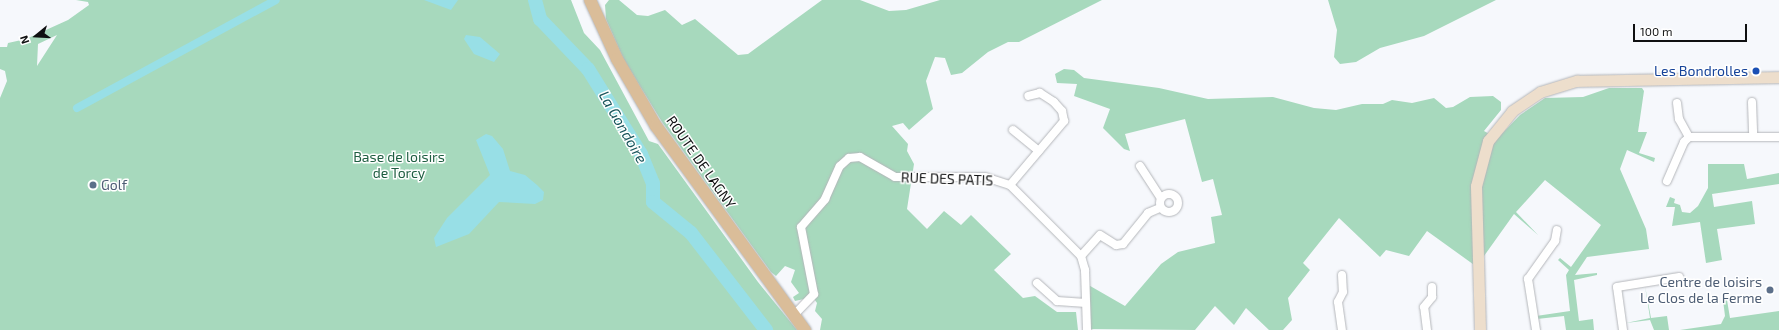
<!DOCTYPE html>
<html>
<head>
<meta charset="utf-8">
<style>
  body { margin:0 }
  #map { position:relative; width:1779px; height:330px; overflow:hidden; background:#f6f8fc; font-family:"Exo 2",sans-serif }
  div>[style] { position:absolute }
  .green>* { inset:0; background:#a7d9bd }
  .water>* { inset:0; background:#98dfe6 }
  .canal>* { height:8px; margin:-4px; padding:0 4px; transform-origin:4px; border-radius:4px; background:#98dfe6 }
  .river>* { height:14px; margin:-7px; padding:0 7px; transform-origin:7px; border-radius:7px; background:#98dfe6 }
  .roads { filter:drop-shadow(0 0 1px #b4b6ba) drop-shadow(0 0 1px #b4b6ba) }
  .street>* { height:8px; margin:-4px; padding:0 4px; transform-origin:4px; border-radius:4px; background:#fff }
  .street>.ring { margin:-4px; padding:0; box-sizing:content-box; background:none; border:8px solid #fff; border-radius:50% }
  .secondary>* { height:11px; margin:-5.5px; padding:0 5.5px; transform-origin:5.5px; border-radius:5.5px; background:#eddecc }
  .primary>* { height:12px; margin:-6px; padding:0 6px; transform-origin:6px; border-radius:6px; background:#dabd99 }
  .dots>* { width:11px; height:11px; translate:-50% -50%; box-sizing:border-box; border:2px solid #fff; border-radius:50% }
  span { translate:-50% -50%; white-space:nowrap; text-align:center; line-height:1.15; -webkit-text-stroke:3px #fff; paint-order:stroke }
  .transit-label { font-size:14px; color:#164399 }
  .right { translate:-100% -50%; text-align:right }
  .park-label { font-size:14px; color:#1e5e41 }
  .street-label { font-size:14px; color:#0f1011 }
  .service-label { font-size:14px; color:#4e5e75 }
  .left { translate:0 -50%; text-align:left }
  .water-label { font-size:15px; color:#18555b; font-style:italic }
  .north { position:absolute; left:16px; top:16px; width:40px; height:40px; -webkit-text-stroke:3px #fff; paint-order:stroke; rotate:252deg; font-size:11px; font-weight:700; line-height:16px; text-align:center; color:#0f1011 }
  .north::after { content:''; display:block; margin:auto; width:14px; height:18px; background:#0f1011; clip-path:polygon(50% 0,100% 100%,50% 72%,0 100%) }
  .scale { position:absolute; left:1633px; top:24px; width:114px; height:18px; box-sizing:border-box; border:2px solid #0f1011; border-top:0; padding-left:5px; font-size:12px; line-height:14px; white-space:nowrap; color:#0f1011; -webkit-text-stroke:3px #fff; paint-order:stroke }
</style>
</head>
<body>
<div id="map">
  <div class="green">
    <div style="clip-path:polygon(evenodd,76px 0,571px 0,584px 33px,600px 50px,649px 141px,658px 144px,758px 282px,797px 330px,0 330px,0 98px,7px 81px,5px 71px,0 69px,0 47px,7px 47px,8px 43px,26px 39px,68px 20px,89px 5px,88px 2px,76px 0,57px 35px,37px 66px,38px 44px,57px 35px)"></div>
    <div style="clip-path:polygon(609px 0,619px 0,637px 15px,648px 16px,665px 10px,682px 25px,695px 19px,738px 55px,748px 54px,822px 0,860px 0,889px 11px,906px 10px,940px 0,1102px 0,1019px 42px,1008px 42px,988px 52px,962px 73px,951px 75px,945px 58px,935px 57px,926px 81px,933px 109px,909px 130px,903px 123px,892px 126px,908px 144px,907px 151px,914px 164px,907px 209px,927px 229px,944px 211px,961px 225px,971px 215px,1011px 254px,994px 270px,1023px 298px,1035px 296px,1057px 312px,1076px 312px,1078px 330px,820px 330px,822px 319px,815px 311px,817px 303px,810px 293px,804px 299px,795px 301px,793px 297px,799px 293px,791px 282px,795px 270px,785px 266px,776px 276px,771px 272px,662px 122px,624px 60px,606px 19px,605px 5px)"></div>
    <div style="clip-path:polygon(1328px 0,1496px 0,1424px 36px,1380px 48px,1356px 62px,1340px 64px,1334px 57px,1337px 30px)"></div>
    <div style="clip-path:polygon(1064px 69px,1074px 70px,1084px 78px,1159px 88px,1208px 99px,1273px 97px,1314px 108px,1336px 110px,1362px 104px,1383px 104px,1392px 100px,1412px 103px,1434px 98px,1446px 108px,1453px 107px,1470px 97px,1493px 96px,1501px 102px,1501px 110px,1484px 131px,1491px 135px,1482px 158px,1477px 267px,1427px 231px,1409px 256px,1386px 250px,1380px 257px,1339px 218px,1303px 263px,1310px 270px,1288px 298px,1292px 320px,1283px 330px,1269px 330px,1246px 308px,1234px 325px,1215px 306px,1195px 330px,1087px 329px,1085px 283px,1125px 306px,1161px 264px,1178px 252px,1215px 243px,1211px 217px,1222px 215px,1213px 179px,1202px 182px,1185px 119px,1125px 134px,1130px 151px,1124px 149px,1103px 128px,1110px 109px,1074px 96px,1077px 84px,1057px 83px,1055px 74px)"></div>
    <div style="clip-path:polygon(1609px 88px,1642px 88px,1644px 91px,1638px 132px,1647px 132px,1639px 153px,1655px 158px,1654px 162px,1627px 150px,1620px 169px,1646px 229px,1649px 249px,1587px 257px,1575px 275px,1597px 273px,1597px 275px,1574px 280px,1579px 321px,1593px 319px,1594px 330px,1566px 330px,1564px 316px,1537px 319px,1536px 316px,1570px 311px,1566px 275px,1569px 270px,1558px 260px,1560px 258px,1571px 267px,1601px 225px,1545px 180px,1516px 212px,1538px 235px,1514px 214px,1484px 256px,1481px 190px,1492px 144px,1520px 115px,1545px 98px,1583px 97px)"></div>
    <div style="clip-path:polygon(1708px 164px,1744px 164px,1747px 179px,1779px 173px,1779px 184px,1712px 194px,1714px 207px,1752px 201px,1755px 224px,1717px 229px,1722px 260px,1706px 263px,1700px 222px,1672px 226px,1675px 207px,1666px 207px,1670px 197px,1675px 199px,1674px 203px,1680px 205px,1682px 212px,1690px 213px,1698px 206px,1708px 188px)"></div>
    <div style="clip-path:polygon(1645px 286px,1651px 318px,1667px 316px,1669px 330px,1654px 330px,1650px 320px,1626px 323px,1650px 318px)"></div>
    <div style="clip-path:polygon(1723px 300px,1727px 300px,1730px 318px,1779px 311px,1779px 330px,1680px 330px,1721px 324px,1725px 316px)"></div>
  </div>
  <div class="water">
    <div style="clip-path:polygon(424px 0,458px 0,451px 10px)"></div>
    <div style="clip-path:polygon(466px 35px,480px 37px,500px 54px,494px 62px,474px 54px,464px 39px)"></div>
    <div style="clip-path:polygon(486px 134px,492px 136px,503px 149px,510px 171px,525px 175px,537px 185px,544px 192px,543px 200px,535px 204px,499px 202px,469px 234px,436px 247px,434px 238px,447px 218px,490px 175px,476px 140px)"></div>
  </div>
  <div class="canal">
    <div style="left:77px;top:108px;width:226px;rotate:-28.5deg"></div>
  </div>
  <div class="river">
    <div style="left:535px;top:0;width:20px;rotate:75deg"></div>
    <div style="left:540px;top:19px;width:69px;rotate:46.2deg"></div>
    <div style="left:588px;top:69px;width:100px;rotate:58.1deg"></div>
    <div style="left:641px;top:154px;width:31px;rotate:68deg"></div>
    <div style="left:653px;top:183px;width:19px;rotate:90deg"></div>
    <div style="left:653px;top:202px;width:49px;rotate:39.2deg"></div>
    <div style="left:691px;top:233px;width:123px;rotate:52.3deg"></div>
  </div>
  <div class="roads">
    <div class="street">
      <div style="left:1752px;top:102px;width:35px;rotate:88deg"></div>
      <div style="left:1677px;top:103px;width:16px;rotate:83deg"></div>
      <div style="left:1679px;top:119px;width:21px;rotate:61deg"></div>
      <div style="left:1013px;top:130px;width:33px;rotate:39deg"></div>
      <div style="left:1140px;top:166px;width:38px;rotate:57deg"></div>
      <div style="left:1667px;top:181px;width:43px;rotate:-66.4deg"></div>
      <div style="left:1684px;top:142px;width:7px;rotate:-45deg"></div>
      <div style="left:1689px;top:137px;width:90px"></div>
      <div style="left:1010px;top:185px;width:84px;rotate:-49.8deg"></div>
      <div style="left:1064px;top:121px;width:10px;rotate:-101deg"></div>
      <div style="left:1062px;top:111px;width:12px;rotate:-132deg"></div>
      <div style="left:1054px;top:102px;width:17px;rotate:-147deg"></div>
      <div style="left:1040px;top:93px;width:12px;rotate:166deg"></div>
      <div class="ring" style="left:1160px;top:194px;width:10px;height:10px"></div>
      <div style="left:1081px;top:256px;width:28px;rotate:-48deg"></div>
      <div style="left:1100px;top:235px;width:19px;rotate:32deg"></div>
      <div style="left:1116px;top:245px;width:7px;rotate:-8deg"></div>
      <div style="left:1123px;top:244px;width:40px;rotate:-51deg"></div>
      <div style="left:1148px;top:213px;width:13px;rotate:-23deg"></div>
      <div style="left:1342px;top:275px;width:17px;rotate:87deg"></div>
      <div style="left:1343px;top:292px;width:11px;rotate:117deg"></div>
      <div style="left:1338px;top:302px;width:28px;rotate:82deg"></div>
      <div style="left:1037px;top:283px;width:27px;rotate:42deg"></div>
      <div style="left:1057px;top:301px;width:29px;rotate:4deg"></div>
      <div style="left:794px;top:315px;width:29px;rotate:-46deg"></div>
      <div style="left:814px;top:294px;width:68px;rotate:-101deg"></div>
      <div style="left:801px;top:227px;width:37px;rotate:-49deg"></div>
      <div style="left:825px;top:199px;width:36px;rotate:-66deg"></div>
      <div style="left:840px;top:166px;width:12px;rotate:-42deg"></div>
      <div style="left:849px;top:158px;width:11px;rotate:-5deg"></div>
      <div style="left:860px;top:157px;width:40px;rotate:29.7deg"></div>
      <div style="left:895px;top:177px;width:90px"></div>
      <div style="left:985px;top:177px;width:26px;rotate:18deg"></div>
      <div style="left:1010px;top:185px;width:100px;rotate:45deg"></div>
      <div style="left:1081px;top:256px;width:15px;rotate:74deg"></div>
      <div style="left:1085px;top:270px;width:60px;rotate:88.1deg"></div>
      <div style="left:1427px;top:330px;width:23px;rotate:-97deg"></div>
      <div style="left:1424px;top:307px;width:13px;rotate:-51deg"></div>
      <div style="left:1432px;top:297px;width:10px;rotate:-90deg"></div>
      <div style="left:1536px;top:330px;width:52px;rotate:-98.9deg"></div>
      <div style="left:1528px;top:279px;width:47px;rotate:-54.6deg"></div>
      <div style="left:1555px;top:241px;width:11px;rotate:-80deg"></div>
      <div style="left:1623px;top:330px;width:43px;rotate:-97.9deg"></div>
      <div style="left:1617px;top:287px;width:63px;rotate:-9.2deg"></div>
    </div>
    <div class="secondary">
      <div style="left:1480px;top:330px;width:144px;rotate:-91.6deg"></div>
      <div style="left:1476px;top:186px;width:47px;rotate:-75.1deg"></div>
      <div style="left:1488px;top:141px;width:38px;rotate:-51deg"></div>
      <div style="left:1512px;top:111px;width:34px;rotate:-34deg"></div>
      <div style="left:1540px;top:92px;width:39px;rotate:-17deg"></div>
      <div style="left:1577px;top:81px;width:202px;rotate:-1.1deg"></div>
    </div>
    <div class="primary">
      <div style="left:590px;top:0;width:65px;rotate:65.4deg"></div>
      <div style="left:617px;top:59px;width:78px;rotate:59.8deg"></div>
      <div style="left:656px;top:126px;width:253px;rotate:53.9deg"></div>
    </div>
  </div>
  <div class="dots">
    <div style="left:1756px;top:71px;background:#1a4fb4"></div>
    <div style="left:93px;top:185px;background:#5c6f8a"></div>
    <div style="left:1770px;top:290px;background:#5c6f8a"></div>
  </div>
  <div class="transit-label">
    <span class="right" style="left:1748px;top:71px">Les Bondrolles</span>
  </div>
  <div class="park-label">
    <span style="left:399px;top:165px">Base de loisirs<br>de Torcy</span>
  </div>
  <div class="street-label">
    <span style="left:701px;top:162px;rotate:55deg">ROUTE DE LAGNY</span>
    <span style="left:947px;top:179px;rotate:2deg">RUE DES PATIS</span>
  </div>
  <div class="service-label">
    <span class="left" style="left:101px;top:185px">Golf</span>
    <span class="right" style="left:1762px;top:290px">Centre de loisirs<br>Le Clos de la Ferme</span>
  </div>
  <div class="water-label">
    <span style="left:623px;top:127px;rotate:60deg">La Gondoire</span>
  </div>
  <div class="north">N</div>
  <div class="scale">100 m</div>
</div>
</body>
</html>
